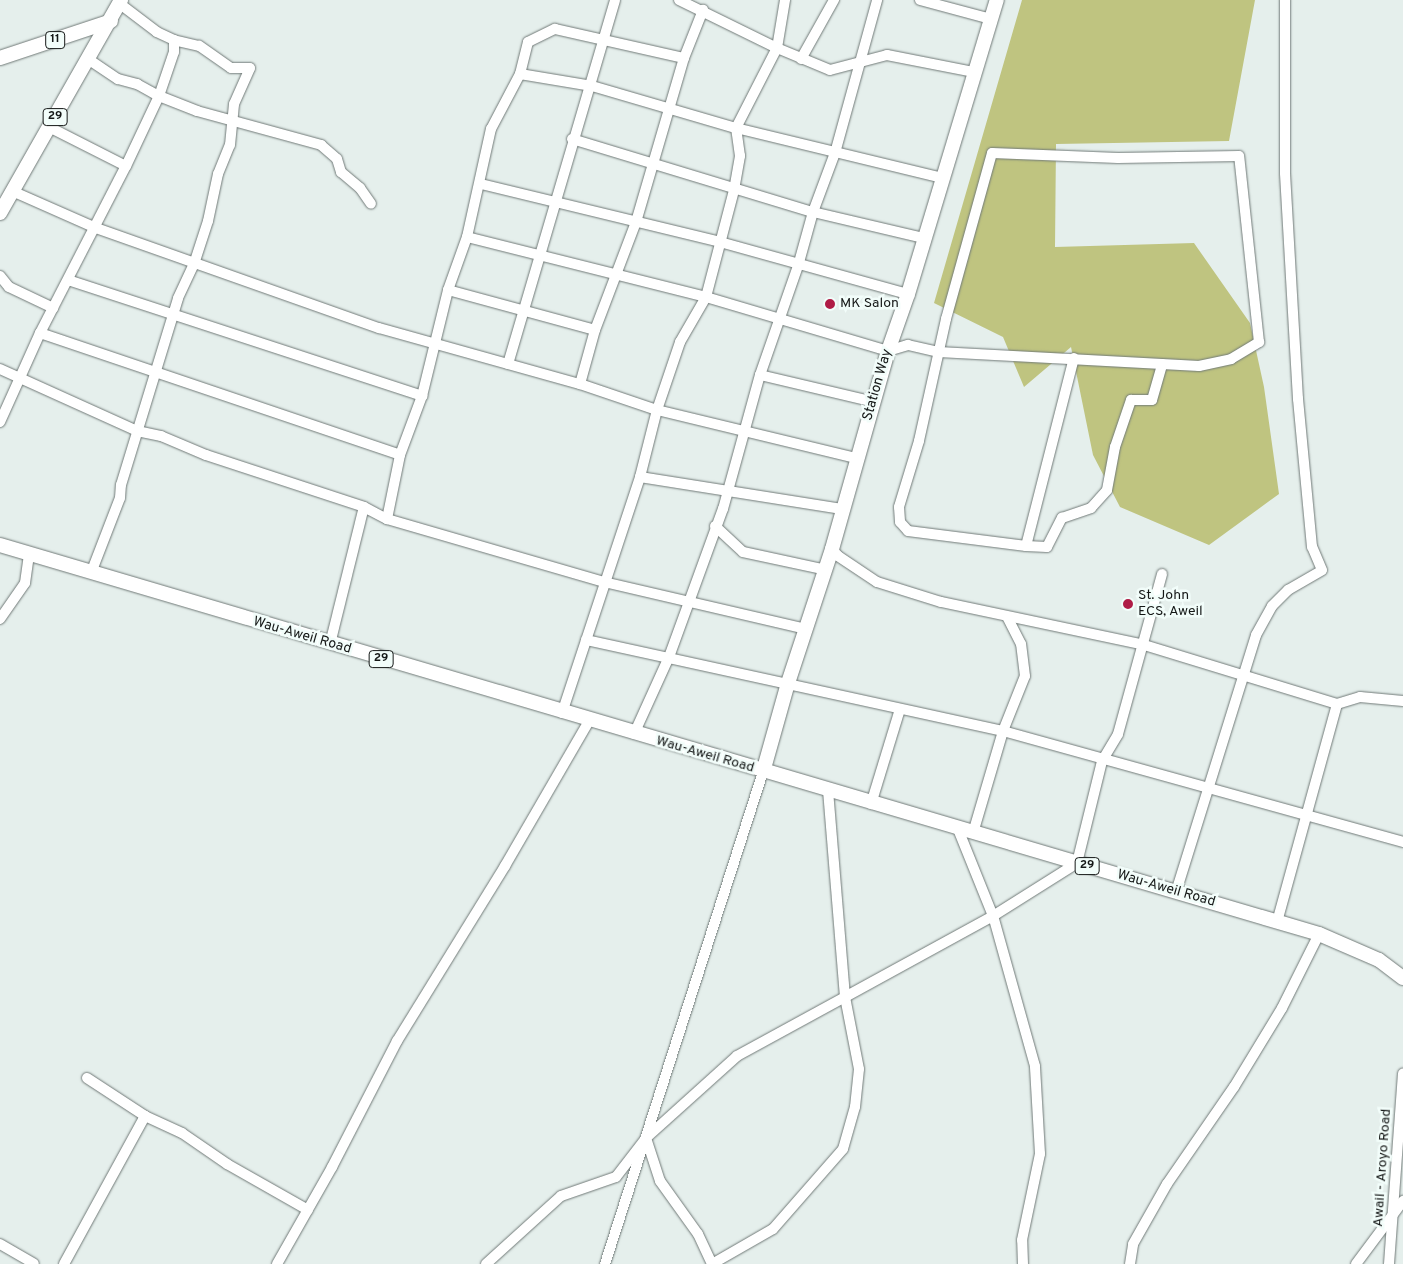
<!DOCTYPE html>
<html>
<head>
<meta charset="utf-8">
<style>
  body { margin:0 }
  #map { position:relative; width:1403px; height:1264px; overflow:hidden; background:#e5efec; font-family:Overpass,sans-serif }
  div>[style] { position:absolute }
  .green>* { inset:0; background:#bfc480 }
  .roads { filter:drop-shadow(0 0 1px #707977) drop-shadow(0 0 1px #707977) }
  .minor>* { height:10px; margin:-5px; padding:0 5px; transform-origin:5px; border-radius:5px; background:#fff }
  .major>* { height:14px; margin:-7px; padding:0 7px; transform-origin:7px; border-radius:7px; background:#fff }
  .dots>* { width:14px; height:14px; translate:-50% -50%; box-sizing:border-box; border:2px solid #f2fdfa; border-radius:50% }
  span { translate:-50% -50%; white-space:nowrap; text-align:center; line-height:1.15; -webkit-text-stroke:5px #f2fdfa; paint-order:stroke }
  .shield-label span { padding:1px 4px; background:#f2fdfa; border:1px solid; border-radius:4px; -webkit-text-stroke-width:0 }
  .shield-label { font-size:12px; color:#151817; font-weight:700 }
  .poi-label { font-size:14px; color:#151817 }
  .left { translate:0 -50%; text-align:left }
  .street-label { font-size:14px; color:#151817 }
</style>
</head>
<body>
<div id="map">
  <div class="green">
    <div style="clip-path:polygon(1022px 0,1255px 0,1229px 141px,1056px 144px,1055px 247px,1194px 243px,1250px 323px,1264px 387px,1279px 494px,1209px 545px,1120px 507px,1093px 455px,1071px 347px,1024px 387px,1003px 337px,934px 303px)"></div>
  </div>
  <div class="roads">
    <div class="minor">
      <div style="left:679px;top:0;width:109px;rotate:26.1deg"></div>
      <div style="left:777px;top:48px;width:57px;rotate:22.5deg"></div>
      <div style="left:830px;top:70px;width:59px;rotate:-14.7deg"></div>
      <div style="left:887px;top:55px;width:89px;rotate:11.1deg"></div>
      <div style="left:920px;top:0;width:73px;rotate:15deg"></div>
      <div style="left:88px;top:59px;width:36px;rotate:34deg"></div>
      <div style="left:118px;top:79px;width:20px;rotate:15deg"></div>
      <div style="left:137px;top:84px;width:25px;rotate:29deg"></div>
      <div style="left:159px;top:96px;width:41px;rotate:21.5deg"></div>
      <div style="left:197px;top:111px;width:129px;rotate:15.3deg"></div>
      <div style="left:321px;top:145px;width:21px;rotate:41deg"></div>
      <div style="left:337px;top:159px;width:14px;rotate:73deg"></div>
      <div style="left:341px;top:172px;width:25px;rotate:40deg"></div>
      <div style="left:360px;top:188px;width:19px;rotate:55deg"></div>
      <div style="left:801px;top:59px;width:68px;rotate:-60.8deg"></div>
      <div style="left:520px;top:74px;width:73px;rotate:9.5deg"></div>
      <div style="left:592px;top:86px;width:150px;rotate:16.3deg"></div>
      <div style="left:736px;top:128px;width:213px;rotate:13.6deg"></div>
      <div style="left:49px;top:127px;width:86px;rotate:26.9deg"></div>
      <div style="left:572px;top:139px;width:252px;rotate:16.9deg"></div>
      <div style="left:813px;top:212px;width:114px;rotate:13.2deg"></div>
      <div style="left:481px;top:184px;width:246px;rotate:13.6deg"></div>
      <div style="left:720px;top:242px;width:195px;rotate:15.5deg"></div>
      <div style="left:12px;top:191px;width:92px;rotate:23.8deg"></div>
      <div style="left:96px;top:228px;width:300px;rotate:19.5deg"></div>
      <div style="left:379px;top:328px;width:209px;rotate:15.6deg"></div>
      <div style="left:580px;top:384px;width:81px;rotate:18.7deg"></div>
      <div style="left:657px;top:410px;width:205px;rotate:13.6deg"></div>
      <div style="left:467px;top:237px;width:246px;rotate:14.1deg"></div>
      <div style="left:706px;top:297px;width:190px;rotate:16.5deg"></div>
      <div style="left:888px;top:351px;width:21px;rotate:-17deg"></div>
      <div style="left:908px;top:345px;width:32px;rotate:13deg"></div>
      <div style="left:939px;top:352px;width:223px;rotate:3.1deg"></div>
      <div style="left:0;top:276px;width:14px;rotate:51deg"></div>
      <div style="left:9px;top:287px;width:49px;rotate:25.5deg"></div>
      <div style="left:68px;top:280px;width:373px;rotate:18.1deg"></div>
      <div style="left:448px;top:290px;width:152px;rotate:15.2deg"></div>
      <div style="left:40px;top:333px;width:380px;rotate:18.7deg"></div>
      <div style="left:508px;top:364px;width:379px;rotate:-73.6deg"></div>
      <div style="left:0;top:369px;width:150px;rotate:24.3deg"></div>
      <div style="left:137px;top:431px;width:25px;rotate:12deg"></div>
      <div style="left:161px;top:436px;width:49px;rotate:22.9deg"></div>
      <div style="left:206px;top:455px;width:166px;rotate:18.2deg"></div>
      <div style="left:364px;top:507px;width:26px;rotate:28deg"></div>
      <div style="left:387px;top:519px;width:226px;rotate:16.2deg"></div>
      <div style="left:604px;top:582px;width:207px;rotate:13.1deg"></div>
      <div style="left:760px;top:375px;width:117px;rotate:13.3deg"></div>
      <div style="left:580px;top:384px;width:56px;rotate:-74.5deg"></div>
      <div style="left:595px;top:330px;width:116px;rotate:-69.2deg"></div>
      <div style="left:636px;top:222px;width:171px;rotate:-73.7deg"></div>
      <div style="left:684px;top:58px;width:52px;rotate:-68.4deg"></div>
      <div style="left:0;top:422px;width:98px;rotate:-65.8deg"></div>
      <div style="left:40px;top:333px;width:188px;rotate:-62.8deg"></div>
      <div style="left:126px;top:166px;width:77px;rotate:-64.8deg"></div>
      <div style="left:159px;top:96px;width:46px;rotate:-71.2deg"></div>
      <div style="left:174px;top:52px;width:12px;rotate:-90deg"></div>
      <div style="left:174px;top:40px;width:19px;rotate:-155deg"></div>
      <div style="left:157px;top:32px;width:48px;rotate:-142.7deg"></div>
      <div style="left:640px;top:477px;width:206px;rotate:9deg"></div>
      <div style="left:387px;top:519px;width:65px;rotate:-78.5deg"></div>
      <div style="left:400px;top:455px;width:63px;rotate:-69.6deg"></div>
      <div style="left:422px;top:396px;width:109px;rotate:-76.2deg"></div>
      <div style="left:448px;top:290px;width:56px;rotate:-70.3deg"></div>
      <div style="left:467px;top:237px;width:111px;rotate:-77.5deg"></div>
      <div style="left:491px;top:129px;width:62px;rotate:-62.2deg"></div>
      <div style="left:520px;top:74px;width:33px;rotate:-76deg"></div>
      <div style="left:528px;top:42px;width:30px;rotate:-26deg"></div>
      <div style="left:555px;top:29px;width:132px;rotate:12.7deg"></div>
      <div style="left:715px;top:526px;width:38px;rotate:43deg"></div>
      <div style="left:743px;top:552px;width:85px;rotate:12.2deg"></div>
      <div style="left:1026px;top:546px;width:21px;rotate:3deg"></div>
      <div style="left:1047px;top:547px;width:33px;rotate:-63deg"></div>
      <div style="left:1062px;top:518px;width:31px;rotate:-19deg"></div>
      <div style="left:1091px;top:508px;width:24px;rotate:-48deg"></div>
      <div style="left:1107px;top:490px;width:44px;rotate:-79.5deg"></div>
      <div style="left:1115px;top:447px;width:50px;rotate:-71.2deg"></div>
      <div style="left:1131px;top:400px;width:21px"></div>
      <div style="left:1152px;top:400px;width:37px;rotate:-74deg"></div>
      <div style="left:1162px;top:364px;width:37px;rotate:3deg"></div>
      <div style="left:1199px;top:366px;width:33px;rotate:-12deg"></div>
      <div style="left:1231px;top:359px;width:33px;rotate:-31deg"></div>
      <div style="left:1259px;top:342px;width:187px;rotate:-96.1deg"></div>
      <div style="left:1239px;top:156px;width:121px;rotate:179.1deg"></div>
      <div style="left:1118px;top:158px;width:126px;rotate:-177.7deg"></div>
      <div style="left:992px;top:153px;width:172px;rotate:105.5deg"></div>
      <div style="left:946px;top:319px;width:125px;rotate:102.5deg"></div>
      <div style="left:919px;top:441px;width:69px;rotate:106.9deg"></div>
      <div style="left:899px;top:507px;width:15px;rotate:86deg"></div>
      <div style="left:900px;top:522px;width:12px;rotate:48deg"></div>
      <div style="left:908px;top:531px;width:119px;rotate:7.2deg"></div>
      <div style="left:1026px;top:546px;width:194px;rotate:-75.7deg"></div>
      <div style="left:832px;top:549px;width:9px;rotate:49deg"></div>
      <div style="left:838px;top:556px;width:47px;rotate:33.7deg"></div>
      <div style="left:877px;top:582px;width:67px;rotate:17.4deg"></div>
      <div style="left:941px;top:602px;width:204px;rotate:11.9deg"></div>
      <div style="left:1141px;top:644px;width:205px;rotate:17deg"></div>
      <div style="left:1337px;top:704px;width:24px;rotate:-17deg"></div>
      <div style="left:1360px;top:697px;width:43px;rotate:5.3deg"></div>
      <div style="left:91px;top:573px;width:80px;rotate:-68.9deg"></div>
      <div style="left:120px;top:498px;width:13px;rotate:-86deg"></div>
      <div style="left:121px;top:485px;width:195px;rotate:-73deg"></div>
      <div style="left:178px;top:298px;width:38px;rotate:-65deg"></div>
      <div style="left:194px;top:264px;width:45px;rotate:-72deg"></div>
      <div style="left:208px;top:221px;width:48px;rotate:-78deg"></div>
      <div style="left:218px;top:174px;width:31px;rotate:-68deg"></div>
      <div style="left:230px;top:145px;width:41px;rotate:-84.4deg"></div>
      <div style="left:234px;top:104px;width:39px;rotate:-66deg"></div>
      <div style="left:250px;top:68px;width:19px;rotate:180deg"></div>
      <div style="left:231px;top:68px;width:39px;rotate:-145deg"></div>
      <div style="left:199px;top:46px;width:26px;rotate:-167deg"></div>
      <div style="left:0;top:619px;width:44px;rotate:-55.2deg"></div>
      <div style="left:25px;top:583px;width:28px;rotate:-82deg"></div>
      <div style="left:586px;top:640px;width:427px;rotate:12.3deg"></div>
      <div style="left:1003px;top:731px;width:415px;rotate:15.5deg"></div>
      <div style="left:330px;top:644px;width:141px;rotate:-76.1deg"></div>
      <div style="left:562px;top:713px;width:249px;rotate:-71.7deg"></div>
      <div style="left:640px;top:477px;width:69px;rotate:-75.8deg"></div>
      <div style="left:657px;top:410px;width:72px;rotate:-71.3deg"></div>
      <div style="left:680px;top:342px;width:52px;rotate:-60deg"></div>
      <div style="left:706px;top:297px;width:111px;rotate:-75.3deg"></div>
      <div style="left:734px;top:190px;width:35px;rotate:-80deg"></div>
      <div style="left:740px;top:156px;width:28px;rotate:-98deg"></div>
      <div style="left:736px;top:128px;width:90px;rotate:-62.9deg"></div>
      <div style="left:777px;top:48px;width:49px;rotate:-80.5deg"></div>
      <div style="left:634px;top:734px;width:85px;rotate:-65.6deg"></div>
      <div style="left:669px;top:657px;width:158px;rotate:-70deg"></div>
      <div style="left:723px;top:509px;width:139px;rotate:-74.6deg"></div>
      <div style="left:760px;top:375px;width:115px;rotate:-70.8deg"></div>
      <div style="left:798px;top:266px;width:56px;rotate:-74.5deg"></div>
      <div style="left:813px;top:212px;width:63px;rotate:-69.6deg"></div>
      <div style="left:835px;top:153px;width:159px;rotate:-74.6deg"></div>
      <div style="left:871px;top:804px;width:99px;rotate:-73deg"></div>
      <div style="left:973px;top:833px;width:106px;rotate:-73.6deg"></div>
      <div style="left:1003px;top:731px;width:59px;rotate:-68.2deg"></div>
      <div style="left:1025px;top:676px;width:32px;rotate:-97deg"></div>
      <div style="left:1021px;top:644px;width:30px;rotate:-117deg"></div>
      <div style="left:1176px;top:892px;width:269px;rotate:-72.7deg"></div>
      <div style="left:1256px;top:635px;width:33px;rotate:-61deg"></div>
      <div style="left:1272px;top:606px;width:23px;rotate:-45deg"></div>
      <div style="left:1288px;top:590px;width:39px;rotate:-30deg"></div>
      <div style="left:1322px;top:570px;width:25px;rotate:-113deg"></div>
      <div style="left:1312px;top:547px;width:149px;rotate:-95.4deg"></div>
      <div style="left:1298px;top:399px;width:226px;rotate:-93.3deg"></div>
      <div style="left:1285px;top:173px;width:173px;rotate:-90deg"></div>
      <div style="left:1277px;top:922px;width:226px;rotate:-74.6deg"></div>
      <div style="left:87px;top:1078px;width:69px;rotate:33.2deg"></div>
      <div style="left:145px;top:1116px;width:41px;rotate:24.7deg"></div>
      <div style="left:182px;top:1133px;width:55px;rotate:34.6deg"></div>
      <div style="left:227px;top:1164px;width:93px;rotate:29.6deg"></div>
      <div style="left:646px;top:1138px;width:45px;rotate:72deg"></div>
      <div style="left:660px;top:1181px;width:65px;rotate:54.4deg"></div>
      <div style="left:698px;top:1234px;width:33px;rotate:65deg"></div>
      <div style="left:712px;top:1264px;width:70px;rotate:-29.8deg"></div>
      <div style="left:773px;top:1229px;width:106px;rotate:-48.8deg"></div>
      <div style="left:843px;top:1149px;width:44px;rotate:-74.1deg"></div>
      <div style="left:855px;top:1107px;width:38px;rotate:-84deg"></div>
      <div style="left:859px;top:1069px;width:73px;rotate:-101deg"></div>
      <div style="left:845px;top:997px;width:169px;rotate:-28.7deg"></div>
      <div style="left:993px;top:916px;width:94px;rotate:-111.9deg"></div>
      <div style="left:0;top:1244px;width:39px;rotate:30deg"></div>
      <div style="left:64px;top:1264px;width:169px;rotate:-61.3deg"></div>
      <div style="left:277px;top:1264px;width:112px;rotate:-60.4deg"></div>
      <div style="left:332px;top:1167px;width:142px;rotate:-62.7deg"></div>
      <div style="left:397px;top:1041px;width:206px;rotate:-58.3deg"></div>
      <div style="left:505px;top:866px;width:168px;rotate:-59.9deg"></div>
      <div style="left:486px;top:1264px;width:101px;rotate:-42.2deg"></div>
      <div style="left:561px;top:1196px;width:58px;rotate:-19.1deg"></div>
      <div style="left:616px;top:1177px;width:49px;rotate:-52.4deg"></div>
      <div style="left:646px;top:1138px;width:122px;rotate:-42deg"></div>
      <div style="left:737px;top:1056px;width:123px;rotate:-28.6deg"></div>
      <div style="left:845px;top:997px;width:207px;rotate:-94.7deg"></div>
      <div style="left:605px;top:1264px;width:517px;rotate:-72.2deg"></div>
      <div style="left:1023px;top:1264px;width:24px;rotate:-92deg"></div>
      <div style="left:1022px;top:1240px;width:88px;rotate:-78.2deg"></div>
      <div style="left:1040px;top:1154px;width:88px;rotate:-93.3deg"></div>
      <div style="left:1035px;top:1066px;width:156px;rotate:-105.6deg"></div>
      <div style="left:993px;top:916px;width:99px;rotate:-32.2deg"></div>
      <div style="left:1077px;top:863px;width:105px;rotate:-76.2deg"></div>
      <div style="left:1102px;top:761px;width:31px;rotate:-59deg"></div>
      <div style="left:1118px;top:734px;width:166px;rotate:-74.6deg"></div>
      <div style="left:1130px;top:1264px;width:20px;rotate:-81deg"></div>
      <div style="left:1133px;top:1244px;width:69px;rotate:-60.5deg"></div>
      <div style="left:1167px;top:1184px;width:118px;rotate:-55.4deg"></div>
      <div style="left:1234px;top:1087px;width:92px;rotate:-58.7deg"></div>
      <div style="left:1282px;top:1008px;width:83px;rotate:-63.4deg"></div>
      <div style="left:1356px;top:1264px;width:79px;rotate:-53.3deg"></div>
      <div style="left:1389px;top:1264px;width:191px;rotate:-85.8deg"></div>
    </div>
    <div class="major">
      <div style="left:0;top:58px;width:117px;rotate:-18.4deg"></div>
      <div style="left:0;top:213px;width:245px;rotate:-60.4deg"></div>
      <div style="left:0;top:545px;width:1375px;rotate:16.43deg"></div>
      <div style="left:1319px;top:934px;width:65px;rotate:23.4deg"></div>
      <div style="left:1379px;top:960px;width:30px;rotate:37deg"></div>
      <div style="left:763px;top:772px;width:92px;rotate:-74.3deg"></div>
      <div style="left:788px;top:683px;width:141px;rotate:-71.8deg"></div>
      <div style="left:832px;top:549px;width:206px;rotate:-74.2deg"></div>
      <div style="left:888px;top:351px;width:60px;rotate:-70.7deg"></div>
      <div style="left:908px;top:294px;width:307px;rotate:-73.2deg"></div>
    </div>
  </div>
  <div class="dots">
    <div style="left:830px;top:304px;background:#af1c46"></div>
    <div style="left:1128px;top:604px;background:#af1c46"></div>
  </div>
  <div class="shield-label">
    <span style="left:55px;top:40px">11</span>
    <span style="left:55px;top:117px">29</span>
    <span style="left:381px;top:659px">29</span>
    <span style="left:1087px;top:866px">29</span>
  </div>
  <div class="poi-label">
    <span class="left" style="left:840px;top:304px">MK Salon</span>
    <span class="left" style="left:1138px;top:604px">St. John<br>ECS, Aweil</span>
  </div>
  <div class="street-label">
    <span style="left:878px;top:385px;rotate:-74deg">Station Way</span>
    <span style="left:302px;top:636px;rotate:16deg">Wau-Aweil Road</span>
    <span style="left:705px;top:755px;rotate:16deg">Wau-Aweil Road</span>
    <span style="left:1166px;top:889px;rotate:16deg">Wau-Aweil Road</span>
    <span style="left:1383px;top:1168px;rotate:-86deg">Awail - Aroyo Road</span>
  </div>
</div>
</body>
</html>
